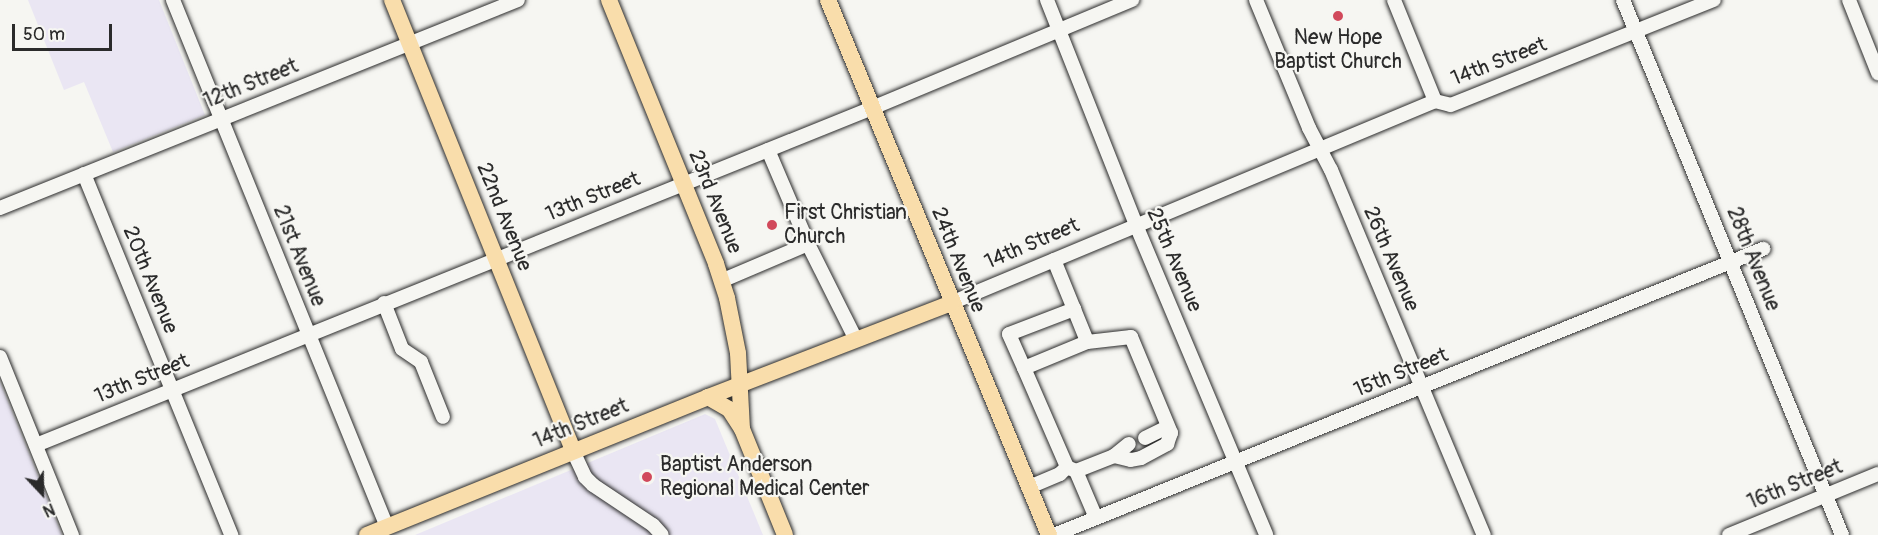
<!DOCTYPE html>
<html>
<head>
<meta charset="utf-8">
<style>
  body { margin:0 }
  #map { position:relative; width:1878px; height:535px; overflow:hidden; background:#f6f6f2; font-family:Pangolin,sans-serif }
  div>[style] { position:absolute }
  .built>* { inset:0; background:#eae6f3 }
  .roads { filter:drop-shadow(0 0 2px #2b2b2b) drop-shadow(0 0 2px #2b2b2b) }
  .minor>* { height:14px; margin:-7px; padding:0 7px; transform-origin:7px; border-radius:7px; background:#f6f6f2 }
  .major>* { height:16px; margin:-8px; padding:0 8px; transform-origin:8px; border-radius:8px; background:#f9ddab }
  .dots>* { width:16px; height:16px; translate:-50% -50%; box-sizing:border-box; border:3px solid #f6f6f2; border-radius:50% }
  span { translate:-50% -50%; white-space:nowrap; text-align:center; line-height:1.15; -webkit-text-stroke:4.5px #f6f6f2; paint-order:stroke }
  .poi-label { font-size:21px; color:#2b2b2b }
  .left { translate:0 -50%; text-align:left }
  .street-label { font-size:21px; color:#2b2b2b }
  .north { position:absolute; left:12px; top:463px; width:60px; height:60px; -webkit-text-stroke:4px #f6f6f2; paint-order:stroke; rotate:158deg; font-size:16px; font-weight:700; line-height:24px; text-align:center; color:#2b2b2b }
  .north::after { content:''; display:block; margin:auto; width:21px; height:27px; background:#2b2b2b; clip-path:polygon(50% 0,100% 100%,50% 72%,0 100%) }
  .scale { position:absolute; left:12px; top:24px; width:100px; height:27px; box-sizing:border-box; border:3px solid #2b2b2b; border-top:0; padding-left:8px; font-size:18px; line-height:21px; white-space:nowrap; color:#2b2b2b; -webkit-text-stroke:4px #f6f6f2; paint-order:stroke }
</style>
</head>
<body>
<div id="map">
  <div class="built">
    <div style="clip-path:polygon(28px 0,159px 0,205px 115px,113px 152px,84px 82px,64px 90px)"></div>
    <div style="clip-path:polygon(0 382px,62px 535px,0 535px)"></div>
    <div style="clip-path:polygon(705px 414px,715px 419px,763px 535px,415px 535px)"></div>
  </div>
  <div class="roads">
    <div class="minor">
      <div style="left:173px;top:0;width:569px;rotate:67.9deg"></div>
      <div style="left:1047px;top:0;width:242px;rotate:68.4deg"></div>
      <div style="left:1136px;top:225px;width:336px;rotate:67.2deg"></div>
      <div style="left:1256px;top:0;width:139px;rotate:67.5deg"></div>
      <div style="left:1309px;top:128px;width:47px;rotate:62.4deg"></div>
      <div style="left:1331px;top:170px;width:396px;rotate:67.3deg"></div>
      <div style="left:1394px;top:0;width:109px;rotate:67.9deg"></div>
      <div style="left:1623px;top:0;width:578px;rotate:67.74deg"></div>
      <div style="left:1849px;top:0;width:79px;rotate:68.3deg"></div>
      <div style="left:768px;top:150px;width:102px;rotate:66.9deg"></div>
      <div style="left:808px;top:244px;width:107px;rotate:63.4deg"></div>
      <div style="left:84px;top:174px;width:390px;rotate:67.8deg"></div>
      <div style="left:0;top:208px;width:558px;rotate:-21.88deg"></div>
      <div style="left:1054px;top:260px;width:53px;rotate:67.8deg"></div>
      <div style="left:1074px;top:309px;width:35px;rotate:68deg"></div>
      <div style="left:1087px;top:342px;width:68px;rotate:157.6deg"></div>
      <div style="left:1024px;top:368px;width:37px;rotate:-114deg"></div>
      <div style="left:1009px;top:334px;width:70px;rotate:-21deg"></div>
      <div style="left:721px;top:281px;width:95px;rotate:-23deg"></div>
      <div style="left:384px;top:303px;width:49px;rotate:68.6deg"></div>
      <div style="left:402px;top:349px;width:23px;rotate:34deg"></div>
      <div style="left:421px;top:362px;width:59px;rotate:68.2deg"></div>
      <div style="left:951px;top:303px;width:524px;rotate:-22.65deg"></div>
      <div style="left:1435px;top:101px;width:16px;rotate:14deg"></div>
      <div style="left:1451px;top:105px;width:283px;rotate:-21.8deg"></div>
      <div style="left:0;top:357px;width:192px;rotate:68deg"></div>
      <div style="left:1024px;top:368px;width:108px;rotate:66.5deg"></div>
      <div style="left:1067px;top:467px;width:10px;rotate:135deg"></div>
      <div style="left:1060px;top:474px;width:34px;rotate:157deg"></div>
      <div style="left:1145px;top:438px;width:25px;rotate:-26deg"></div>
      <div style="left:36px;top:445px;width:901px;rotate:-21.95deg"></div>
      <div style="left:872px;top:108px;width:282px;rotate:-22.6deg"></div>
      <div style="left:573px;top:451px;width:29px;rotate:65deg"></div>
      <div style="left:585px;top:477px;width:11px;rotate:45deg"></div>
      <div style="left:593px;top:485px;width:72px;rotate:33.7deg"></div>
      <div style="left:653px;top:525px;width:13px;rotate:48deg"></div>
      <div style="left:1114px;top:456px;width:19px;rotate:-39deg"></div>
      <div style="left:1069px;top:468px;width:8px;rotate:23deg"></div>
      <div style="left:1076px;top:471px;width:51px;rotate:66.9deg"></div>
      <div style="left:1076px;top:471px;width:41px;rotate:-21.5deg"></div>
      <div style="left:1114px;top:456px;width:17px;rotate:13deg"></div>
      <div style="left:1131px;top:460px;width:10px;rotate:-11deg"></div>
      <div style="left:1141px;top:458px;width:30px;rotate:-28deg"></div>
      <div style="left:1167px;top:444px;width:12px;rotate:-70deg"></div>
      <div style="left:1171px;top:433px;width:104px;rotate:-112.6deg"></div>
      <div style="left:1131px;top:337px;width:44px;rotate:173.5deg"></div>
      <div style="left:1054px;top:535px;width:765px;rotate:-21.97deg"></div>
      <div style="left:1729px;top:535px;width:161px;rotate:-22.3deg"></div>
    </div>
    <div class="major">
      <div style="left:392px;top:0;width:486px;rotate:68.1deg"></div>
      <div style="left:609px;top:0;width:285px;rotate:67.9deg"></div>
      <div style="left:716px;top:264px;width:36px;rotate:72deg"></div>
      <div style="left:727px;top:298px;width:56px;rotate:78.7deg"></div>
      <div style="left:738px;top:353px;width:76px;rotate:87deg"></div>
      <div style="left:828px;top:0;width:579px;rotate:67.56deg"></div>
      <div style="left:708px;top:397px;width:24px;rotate:30deg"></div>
      <div style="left:729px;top:409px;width:24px;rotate:57deg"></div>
      <div style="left:742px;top:429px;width:114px;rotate:67.9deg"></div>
      <div style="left:367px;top:535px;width:368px;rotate:-22deg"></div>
      <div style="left:708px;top:397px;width:261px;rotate:-21.1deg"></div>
    </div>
  </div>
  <div class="dots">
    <div style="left:1338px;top:16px;background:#d1495b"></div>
    <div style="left:772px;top:225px;background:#d1495b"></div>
    <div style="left:647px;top:477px;background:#d1495b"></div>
  </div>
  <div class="poi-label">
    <span style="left:1338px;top:50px">New Hope<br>Baptist Church</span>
    <span class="left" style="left:784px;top:225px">First Christian<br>Church</span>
    <span class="left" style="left:660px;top:477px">Baptist Anderson<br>Regional Medical Center</span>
  </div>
  <div class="street-label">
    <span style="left:1499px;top:62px;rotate:-21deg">14th Street</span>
    <span style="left:251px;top:84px;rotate:-22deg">12th Street</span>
    <span style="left:593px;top:197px;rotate:-22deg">13th Street</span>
    <span style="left:715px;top:202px;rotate:68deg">23rd Avenue</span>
    <span style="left:504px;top:217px;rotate:68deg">22nd Avenue</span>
    <span style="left:1032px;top:244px;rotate:-23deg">14th Street</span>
    <span style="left:299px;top:256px;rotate:68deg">21st Avenue</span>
    <span style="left:1391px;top:259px;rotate:67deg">26th Avenue</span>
    <span style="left:1753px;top:259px;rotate:68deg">28th Avenue</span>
    <span style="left:958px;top:260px;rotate:68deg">24th Avenue</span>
    <span style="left:1174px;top:260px;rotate:67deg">25th Avenue</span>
    <span style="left:150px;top:280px;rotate:68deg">20th Avenue</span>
    <span style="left:1401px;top:373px;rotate:-22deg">15th Street</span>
    <span style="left:142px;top:379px;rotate:-22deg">13th Street</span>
    <span style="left:581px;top:424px;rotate:-22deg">14th Street</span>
    <span style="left:1795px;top:485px;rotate:-22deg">16th Street</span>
  </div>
  <div class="north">N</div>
  <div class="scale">50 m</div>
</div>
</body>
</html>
